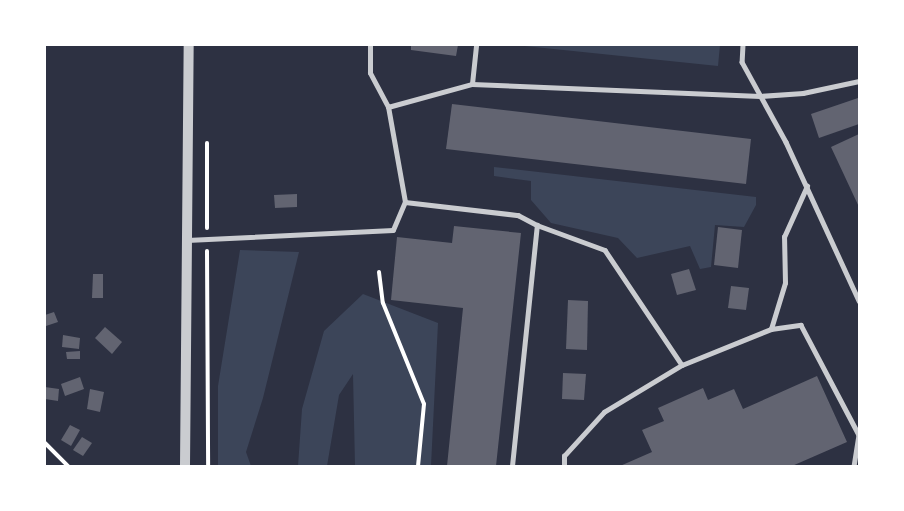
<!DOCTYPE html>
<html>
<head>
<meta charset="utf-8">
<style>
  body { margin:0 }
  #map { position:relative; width:904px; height:511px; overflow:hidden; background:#2d3142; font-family:Overpass,sans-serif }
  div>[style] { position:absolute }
  .green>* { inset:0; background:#3c4559 }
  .building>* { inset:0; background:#626471 }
  .path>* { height:4px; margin:-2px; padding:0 2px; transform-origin:2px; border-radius:2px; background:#fff }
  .service>* { height:4.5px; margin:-2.25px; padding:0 2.25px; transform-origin:2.25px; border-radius:2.25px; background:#caccd0 }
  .tertiary>* { height:10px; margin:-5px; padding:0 5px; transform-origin:5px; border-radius:5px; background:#caccd0 }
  span { translate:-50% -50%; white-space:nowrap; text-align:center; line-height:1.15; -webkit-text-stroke:4.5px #fff; paint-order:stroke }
  .frame { position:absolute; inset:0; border:46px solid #fff; pointer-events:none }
</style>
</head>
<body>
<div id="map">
  <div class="green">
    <div style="clip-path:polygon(515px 45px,720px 45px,718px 66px)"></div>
    <div style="clip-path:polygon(494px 167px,756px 197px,756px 205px,744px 227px,715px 225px,711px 267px,700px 269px,690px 246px,637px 258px,618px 238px,551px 223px,531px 200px,531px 181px,494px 176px)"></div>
    <div style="clip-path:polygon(240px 250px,299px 252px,263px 398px,246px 452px,251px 466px,218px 466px,218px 386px)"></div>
    <div style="clip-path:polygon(363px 294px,438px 323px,431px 466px,355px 466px,353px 374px,339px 395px,327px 466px,298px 466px,302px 409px,324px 331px)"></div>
  </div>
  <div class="building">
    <div style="clip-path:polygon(411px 45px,458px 45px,456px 56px,411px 50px)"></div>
    <div style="clip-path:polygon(858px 98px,859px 124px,819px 138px,811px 114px)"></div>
    <div style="clip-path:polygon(452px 104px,751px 139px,746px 184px,446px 149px)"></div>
    <div style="clip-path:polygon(859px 134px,859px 207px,831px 147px)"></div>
    <div style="clip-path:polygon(297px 194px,297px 207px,275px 208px,274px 195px)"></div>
    <div style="clip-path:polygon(454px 226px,521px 233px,496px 466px,447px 466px,463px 308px,391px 300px,397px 237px,452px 243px)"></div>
    <div style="clip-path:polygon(718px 227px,742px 230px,738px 268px,714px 265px)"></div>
    <div style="clip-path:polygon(689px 269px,696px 290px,677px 295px,671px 274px)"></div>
    <div style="clip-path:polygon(93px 274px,103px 274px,103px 298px,92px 298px)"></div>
    <div style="clip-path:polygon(731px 286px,749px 288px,746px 310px,728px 308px)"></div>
    <div style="clip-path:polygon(568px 300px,588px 301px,587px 350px,566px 349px)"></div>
    <div style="clip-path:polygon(54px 312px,58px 322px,46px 326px,45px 315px)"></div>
    <div style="clip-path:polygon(105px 327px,122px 342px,112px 354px,95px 338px)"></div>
    <div style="clip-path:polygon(63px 335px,80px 338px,79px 349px,62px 347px)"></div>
    <div style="clip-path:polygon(80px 351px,80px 359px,67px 359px,66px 352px)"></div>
    <div style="clip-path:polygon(563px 373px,586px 374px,584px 400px,562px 399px)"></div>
    <div style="clip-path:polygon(817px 376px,847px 442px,792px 466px,620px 466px,652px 452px,642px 430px,664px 421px,658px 408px,703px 388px,708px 400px,734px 389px,743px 409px)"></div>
    <div style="clip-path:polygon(80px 377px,84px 389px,65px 396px,61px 384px)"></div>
    <div style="clip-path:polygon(45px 387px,59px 389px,58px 401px,45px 399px)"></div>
    <div style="clip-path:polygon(90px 389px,104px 392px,100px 412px,87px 409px)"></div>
    <div style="clip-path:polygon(70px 425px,80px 430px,71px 446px,61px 440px)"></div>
    <div style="clip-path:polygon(82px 437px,92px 443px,83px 456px,73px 450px)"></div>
  </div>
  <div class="path">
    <div style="left:207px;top:143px;width:85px;rotate:90deg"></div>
    <div style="left:207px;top:251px;width:215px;rotate:89.7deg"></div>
    <div style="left:379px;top:272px;width:31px;rotate:83deg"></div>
    <div style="left:383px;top:303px;width:109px;rotate:67.9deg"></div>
    <div style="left:424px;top:404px;width:62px;rotate:95.5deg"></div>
    <div style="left:45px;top:443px;width:33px;rotate:45deg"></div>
  </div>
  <div class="service">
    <div style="left:743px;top:45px;width:17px;rotate:93deg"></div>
    <div style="left:742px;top:62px;width:91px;rotate:61.2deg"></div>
    <div style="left:786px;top:142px;width:175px;rotate:65.3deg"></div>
    <div style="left:472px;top:84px;width:39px;rotate:-84deg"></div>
    <div style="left:388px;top:107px;width:87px;rotate:-15.3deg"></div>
    <div style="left:472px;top:84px;width:288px;rotate:2.4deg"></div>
    <div style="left:760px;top:96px;width:43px;rotate:-4deg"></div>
    <div style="left:803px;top:93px;width:57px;rotate:-12.1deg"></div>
    <div style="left:405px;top:202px;width:114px;rotate:6.6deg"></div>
    <div style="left:518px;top:215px;width:21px;rotate:28deg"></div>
    <div style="left:537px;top:225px;width:72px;rotate:20.2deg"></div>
    <div style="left:605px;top:250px;width:138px;rotate:56.2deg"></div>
    <div style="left:682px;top:365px;width:96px;rotate:-22deg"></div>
    <div style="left:771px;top:329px;width:48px;rotate:-73.1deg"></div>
    <div style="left:785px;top:283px;width:46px;rotate:-91.2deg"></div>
    <div style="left:784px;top:237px;width:56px;rotate:-65.7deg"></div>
    <div style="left:187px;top:240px;width:206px;rotate:-2.8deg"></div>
    <div style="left:393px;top:230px;width:30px;rotate:-67deg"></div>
    <div style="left:405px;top:202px;width:97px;rotate:-100.1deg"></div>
    <div style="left:388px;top:107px;width:38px;rotate:-118deg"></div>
    <div style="left:370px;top:73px;width:28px;rotate:-90deg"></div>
    <div style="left:771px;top:329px;width:30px;rotate:-8deg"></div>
    <div style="left:801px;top:325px;width:124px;rotate:62.2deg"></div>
    <div style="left:859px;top:435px;width:31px;rotate:99deg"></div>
    <div style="left:512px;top:466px;width:242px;rotate:-84.1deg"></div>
    <div style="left:564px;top:466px;width:10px;rotate:-90deg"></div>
    <div style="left:564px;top:456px;width:59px;rotate:-47.7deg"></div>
    <div style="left:604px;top:412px;width:91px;rotate:-31.1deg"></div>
  </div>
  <div class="tertiary">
    <div style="left:185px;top:466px;width:421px;rotate:-89.5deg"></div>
  </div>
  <div class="frame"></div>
</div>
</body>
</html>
